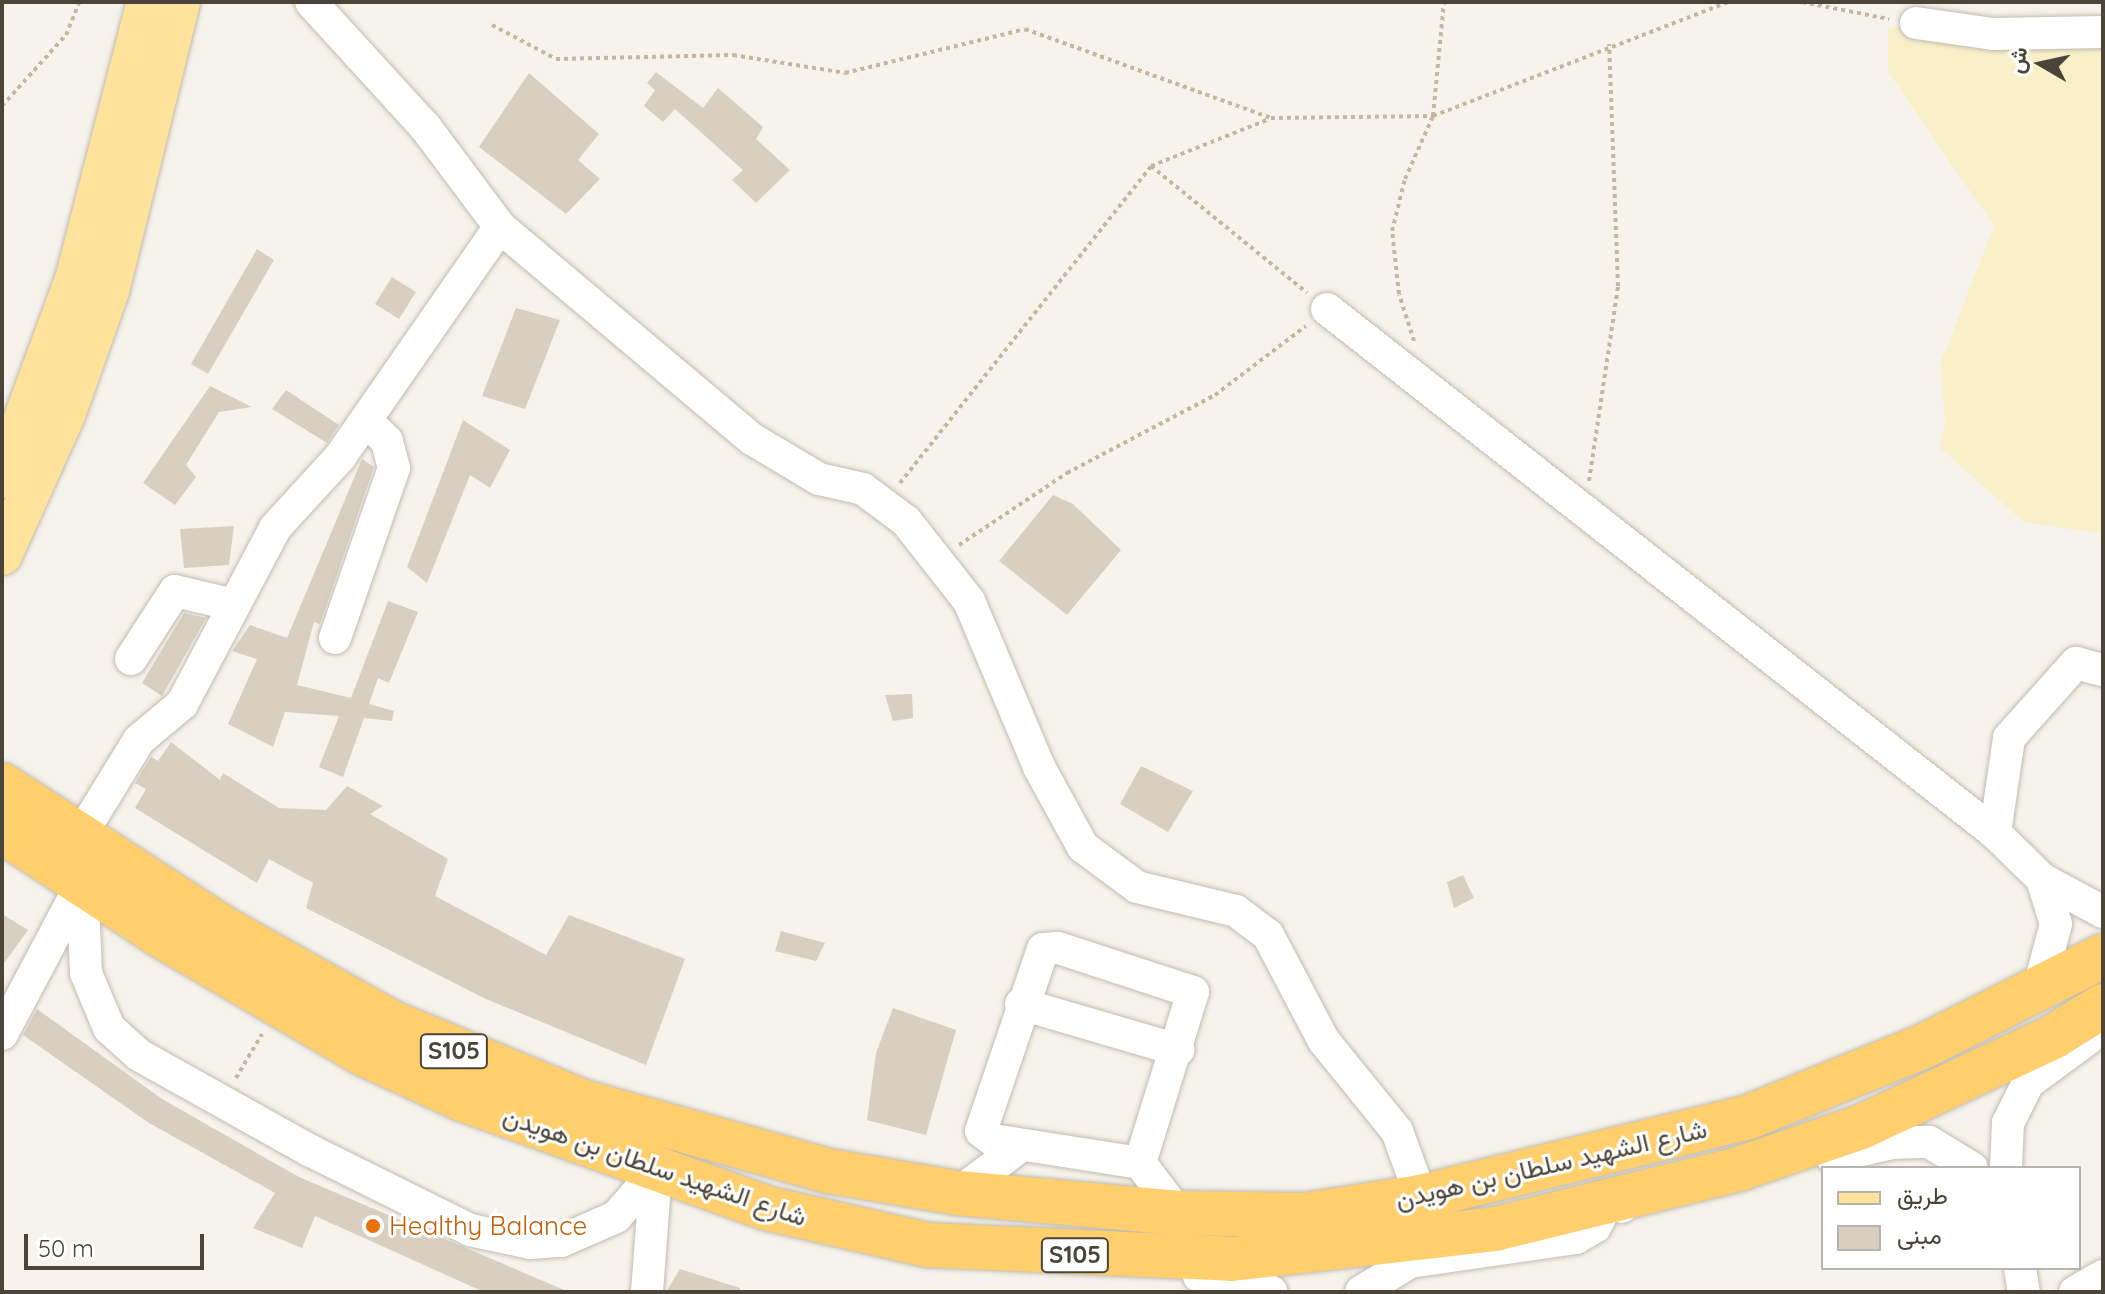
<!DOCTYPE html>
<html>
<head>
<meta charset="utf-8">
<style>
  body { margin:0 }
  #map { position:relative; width:2105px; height:1294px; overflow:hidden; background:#f6f3ec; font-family:Quicksand,Vazirmatn,sans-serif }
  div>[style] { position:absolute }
  .sand>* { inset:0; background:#f9efc9 }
  .building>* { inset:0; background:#d8cfc1 }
  .path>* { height:4px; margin-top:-2px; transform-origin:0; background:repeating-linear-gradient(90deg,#c4b79f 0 4px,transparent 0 8px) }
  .roads { filter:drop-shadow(0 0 2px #c2bbae) drop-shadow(0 0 2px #c2bbae) }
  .minor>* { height:32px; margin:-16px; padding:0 16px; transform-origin:16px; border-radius:16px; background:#fff }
  .major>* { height:40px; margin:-20px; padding:0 20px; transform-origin:20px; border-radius:20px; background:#ffe39c }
  .highway>* { height:44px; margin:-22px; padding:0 22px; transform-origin:22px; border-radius:22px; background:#ffcf6e }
  .dots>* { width:22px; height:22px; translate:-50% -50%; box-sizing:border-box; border:4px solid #fff; border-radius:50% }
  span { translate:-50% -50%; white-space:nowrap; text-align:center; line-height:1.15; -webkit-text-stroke:6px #fff; paint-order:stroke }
  .shield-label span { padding:2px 6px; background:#fff; border:2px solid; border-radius:6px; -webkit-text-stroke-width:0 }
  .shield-label { font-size:24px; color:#4b4439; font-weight:700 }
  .street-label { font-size:26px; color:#4b4439 }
  .food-label { font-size:26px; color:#c56008 }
  .left { translate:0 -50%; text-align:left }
  .frame { position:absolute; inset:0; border:4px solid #4b4439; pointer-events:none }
  .legend { position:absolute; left:1821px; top:1166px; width:260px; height:104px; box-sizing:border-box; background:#fff; border:2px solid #b7b4b0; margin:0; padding:10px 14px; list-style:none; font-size:24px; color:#4b4439 }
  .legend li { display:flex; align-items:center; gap:16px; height:40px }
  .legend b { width:40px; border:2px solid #b7b4b0 }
  .north { position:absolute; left:2001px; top:24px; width:80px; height:80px; -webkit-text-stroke:6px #fff; paint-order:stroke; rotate:279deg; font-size:22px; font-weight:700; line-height:32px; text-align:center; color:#4b4439 }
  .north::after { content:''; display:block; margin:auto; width:28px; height:36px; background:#4b4439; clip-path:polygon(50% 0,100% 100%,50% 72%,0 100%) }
  .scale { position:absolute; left:24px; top:1234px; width:180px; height:36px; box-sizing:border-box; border:4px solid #4b4439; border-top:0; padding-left:10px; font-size:24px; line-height:28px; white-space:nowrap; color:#4b4439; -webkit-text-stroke:6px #fff; paint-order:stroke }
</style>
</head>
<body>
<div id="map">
  <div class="sand">
    <div style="clip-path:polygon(2037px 16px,2103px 19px,2103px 534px,2024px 522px,1939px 447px,1945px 426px,1941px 362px,1994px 226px,1888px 72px,1888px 28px)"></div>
  </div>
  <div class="building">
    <div style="clip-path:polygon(656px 72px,703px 108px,718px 88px,763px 127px,756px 139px,790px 170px,756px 203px,732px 180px,743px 170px,675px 109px,663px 122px,644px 106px,655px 90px,647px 83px)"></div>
    <div style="clip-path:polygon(529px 73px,599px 134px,578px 160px,600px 179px,566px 214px,479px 147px)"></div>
    <div style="clip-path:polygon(257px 249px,274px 260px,208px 374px,191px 364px)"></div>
    <div style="clip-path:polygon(392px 277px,416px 292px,399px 319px,375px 304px)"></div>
    <div style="clip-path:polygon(516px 308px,560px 320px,525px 409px,482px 396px)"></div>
    <div style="clip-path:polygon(210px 386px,252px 407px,219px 412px,186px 465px,196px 477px,175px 505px,143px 483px)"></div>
    <div style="clip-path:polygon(286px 390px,339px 425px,327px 443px,272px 409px)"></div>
    <div style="clip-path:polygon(463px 420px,510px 450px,490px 488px,470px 475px,427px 583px,407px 567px)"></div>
    <div style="clip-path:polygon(362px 459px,374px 467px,320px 624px,314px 622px,297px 685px,351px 698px,388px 601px,418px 612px,389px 683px,378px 678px,369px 704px,394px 711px,392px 721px,364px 718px,343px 777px,319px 767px,339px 716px,285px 712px,273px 747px,228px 724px,257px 659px,232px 651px,250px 625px,287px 638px)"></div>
    <div style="clip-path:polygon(1053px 495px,1073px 504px,1121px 550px,1067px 615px,999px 561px)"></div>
    <div style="clip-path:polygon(234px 526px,229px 565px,184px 568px,180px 529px)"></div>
    <div style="clip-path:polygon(184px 613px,206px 618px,162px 696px,142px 683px)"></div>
    <div style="clip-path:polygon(912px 694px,913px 718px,893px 721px,885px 695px)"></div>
    <div style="clip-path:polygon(171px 742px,220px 780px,223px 773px,279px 808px,326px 810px,347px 786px,383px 806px,370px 814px,448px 859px,435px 896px,546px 955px,569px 915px,685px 959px,646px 1065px,486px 999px,306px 908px,313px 883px,269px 859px,257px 883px,135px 808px,146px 789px,135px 783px,151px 757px,158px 761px)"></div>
    <div style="clip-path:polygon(1141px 766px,1193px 791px,1168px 832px,1120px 804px)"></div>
    <div style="clip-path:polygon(1463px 875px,1474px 898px,1454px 908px,1447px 882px)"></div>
    <div style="clip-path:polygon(2px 914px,28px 930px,2px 966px)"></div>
    <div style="clip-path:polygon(781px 931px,825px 943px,816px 961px,775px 951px)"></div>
    <div style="clip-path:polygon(893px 1008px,956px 1030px,926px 1135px,867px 1120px,876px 1053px)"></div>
    <div style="clip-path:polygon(37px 1009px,162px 1099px,299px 1177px,569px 1292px,484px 1292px,315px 1216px,302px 1248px,253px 1228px,275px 1193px,149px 1123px,23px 1035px)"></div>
    <div style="clip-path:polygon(680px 1269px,740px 1288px,739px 1292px,666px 1292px)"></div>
  </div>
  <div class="path">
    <div style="left:1802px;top:2px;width:89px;rotate:11.1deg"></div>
    <div style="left:492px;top:25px;width:72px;rotate:28deg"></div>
    <div style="left:556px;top:59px;width:177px;rotate:-1.3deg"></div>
    <div style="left:733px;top:55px;width:113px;rotate:9.1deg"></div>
    <div style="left:845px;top:73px;width:185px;rotate:-13.7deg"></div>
    <div style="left:1025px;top:29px;width:262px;rotate:19.9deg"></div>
    <div style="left:1271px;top:118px;width:162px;rotate:-0.7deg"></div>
    <div style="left:1433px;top:116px;width:317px;rotate:-21.1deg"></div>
    <div style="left:2px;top:106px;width:96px;rotate:-48deg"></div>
    <div style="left:66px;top:35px;width:35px;rotate:-68deg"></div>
    <div style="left:1151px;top:166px;width:201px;rotate:39.1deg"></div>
    <div style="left:1414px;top:341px;width:49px;rotate:-107.7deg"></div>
    <div style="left:1399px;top:294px;width:63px;rotate:-96.3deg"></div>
    <div style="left:1392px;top:231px;width:54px;rotate:-76deg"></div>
    <div style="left:1405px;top:179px;width:69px;rotate:-66deg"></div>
    <div style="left:1433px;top:116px;width:115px;rotate:-84.5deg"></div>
    <div style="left:1589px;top:481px;width:197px;rotate:-81.5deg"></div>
    <div style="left:1618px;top:286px;width:242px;rotate:-92.1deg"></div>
    <div style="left:900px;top:483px;width:404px;rotate:-51.6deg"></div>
    <div style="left:1151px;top:166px;width:127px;rotate:-21.7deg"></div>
    <div style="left:959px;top:545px;width:130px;rotate:-33.7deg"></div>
    <div style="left:1067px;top:473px;width:167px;rotate:-27.8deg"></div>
    <div style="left:1215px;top:395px;width:114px;rotate:-37.2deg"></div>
    <div style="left:236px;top:1078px;width:51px;rotate:-59.4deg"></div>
  </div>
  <div class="roads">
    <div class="minor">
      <div style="left:311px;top:2px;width:171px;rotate:47.6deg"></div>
      <div style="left:426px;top:128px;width:124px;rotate:53.2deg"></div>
      <div style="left:500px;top:227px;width:329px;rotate:40.1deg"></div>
      <div style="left:752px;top:439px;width:78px;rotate:30.8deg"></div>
      <div style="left:819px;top:479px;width:45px;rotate:12.8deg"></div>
      <div style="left:863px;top:489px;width:54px;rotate:36.7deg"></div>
      <div style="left:906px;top:521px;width:102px;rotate:51.8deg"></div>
      <div style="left:969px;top:601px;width:180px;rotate:67.1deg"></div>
      <div style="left:1039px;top:767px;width:91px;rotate:61.2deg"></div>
      <div style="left:1083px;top:847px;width:67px;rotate:36.5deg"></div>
      <div style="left:1137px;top:887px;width:102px;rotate:13.6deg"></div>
      <div style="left:1236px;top:911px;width:40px;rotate:37deg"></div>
      <div style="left:1268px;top:935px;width:120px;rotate:62.2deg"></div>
      <div style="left:1324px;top:1041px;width:116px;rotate:51deg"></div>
      <div style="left:1397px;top:1131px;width:70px;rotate:70deg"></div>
      <div style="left:1916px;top:23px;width:78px;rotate:8.1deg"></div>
      <div style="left:1993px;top:34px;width:110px;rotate:-1deg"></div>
      <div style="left:1327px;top:309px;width:849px;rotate:38.11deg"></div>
      <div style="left:1995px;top:833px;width:66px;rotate:44.4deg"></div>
      <div style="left:2042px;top:879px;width:69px;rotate:28.4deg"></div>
      <div style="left:335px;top:638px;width:180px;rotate:-70.9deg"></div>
      <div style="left:394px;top:468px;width:28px;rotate:-105deg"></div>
      <div style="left:387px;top:441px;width:29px;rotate:-136deg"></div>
      <div style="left:131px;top:659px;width:81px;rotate:-57.1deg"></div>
      <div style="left:175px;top:591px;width:61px;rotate:13.3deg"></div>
      <div style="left:1995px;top:833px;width:96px;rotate:-81.6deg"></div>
      <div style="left:2009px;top:738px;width:101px;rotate:-48.2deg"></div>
      <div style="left:2076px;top:663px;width:28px;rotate:15deg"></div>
      <div style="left:80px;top:836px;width:113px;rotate:-58.4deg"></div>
      <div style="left:139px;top:740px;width:56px;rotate:-39.9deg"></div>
      <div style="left:182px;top:704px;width:199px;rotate:-62.1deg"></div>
      <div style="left:275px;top:528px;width:96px;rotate:-47.5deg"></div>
      <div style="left:340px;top:457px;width:280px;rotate:-55.2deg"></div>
      <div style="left:82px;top:884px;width:89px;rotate:87.4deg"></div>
      <div style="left:86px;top:973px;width:60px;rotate:67.3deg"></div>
      <div style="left:109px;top:1028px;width:40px;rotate:42deg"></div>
      <div style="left:139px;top:1055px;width:195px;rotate:29.2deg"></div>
      <div style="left:309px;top:1150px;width:180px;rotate:26.4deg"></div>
      <div style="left:470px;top:1230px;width:61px;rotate:12.2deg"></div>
      <div style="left:530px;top:1243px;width:31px;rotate:-4deg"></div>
      <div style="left:561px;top:1241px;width:60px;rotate:-23.6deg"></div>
      <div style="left:616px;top:1217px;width:61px;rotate:-49deg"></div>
      <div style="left:2038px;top:991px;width:69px;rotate:-75deg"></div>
      <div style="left:2056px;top:924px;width:47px;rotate:-107.3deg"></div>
      <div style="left:1021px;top:1004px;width:164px;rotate:16.3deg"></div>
      <div style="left:2px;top:1034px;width:169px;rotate:-62.1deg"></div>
      <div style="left:1832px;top:1157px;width:62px;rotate:-13.1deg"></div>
      <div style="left:1892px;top:1143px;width:37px;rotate:-2deg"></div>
      <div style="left:1929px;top:1142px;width:50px;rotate:31.2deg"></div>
      <div style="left:1140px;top:1163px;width:179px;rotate:-72.8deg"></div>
      <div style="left:1193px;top:992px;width:142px;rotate:-161.9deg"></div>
      <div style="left:1058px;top:948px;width:15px;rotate:176deg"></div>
      <div style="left:1043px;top:949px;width:192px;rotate:108.8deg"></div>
      <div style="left:981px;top:1131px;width:15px;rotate:37deg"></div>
      <div style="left:993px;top:1140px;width:149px;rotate:8.9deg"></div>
      <div style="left:1140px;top:1163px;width:63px;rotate:52.8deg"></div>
      <div style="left:2006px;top:1168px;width:45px;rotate:-87.5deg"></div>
      <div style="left:2008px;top:1123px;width:45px;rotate:-63.4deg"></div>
      <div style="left:2028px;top:1083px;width:74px;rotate:-36.3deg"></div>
      <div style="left:958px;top:1193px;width:80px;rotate:-36.9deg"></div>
      <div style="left:2020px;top:1268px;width:24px;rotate:81deg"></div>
      <div style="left:1199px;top:1276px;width:50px;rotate:5.7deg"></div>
      <div style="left:1249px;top:1281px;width:25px;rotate:26deg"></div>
      <div style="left:647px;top:1292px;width:120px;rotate:-85.7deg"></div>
      <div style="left:1361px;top:1292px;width:57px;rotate:-31.5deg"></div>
      <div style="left:1410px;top:1262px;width:168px;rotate:-8.2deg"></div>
      <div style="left:1576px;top:1238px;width:22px;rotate:-30deg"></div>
      <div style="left:1595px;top:1227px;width:26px;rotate:-62deg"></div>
      <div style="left:1607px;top:1204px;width:15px;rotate:11deg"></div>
      <div style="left:2075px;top:1292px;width:32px;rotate:-30deg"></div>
    </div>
    <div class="major">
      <div style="left:2px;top:478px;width:211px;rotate:-69.8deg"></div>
      <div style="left:75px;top:280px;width:287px;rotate:-75.5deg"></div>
      <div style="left:2px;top:555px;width:154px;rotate:-65.8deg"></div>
      <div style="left:65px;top:415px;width:132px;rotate:-70.5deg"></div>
      <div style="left:109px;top:291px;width:298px;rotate:-76.2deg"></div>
    </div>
    <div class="highway">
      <div style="left:2px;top:785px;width:269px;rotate:32.9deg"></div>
      <div style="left:228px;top:931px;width:186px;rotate:29.3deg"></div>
      <div style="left:390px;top:1022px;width:209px;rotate:22.5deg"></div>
      <div style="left:583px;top:1102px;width:255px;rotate:15.7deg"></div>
      <div style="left:829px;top:1171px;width:131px;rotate:9.7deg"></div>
      <div style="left:958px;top:1193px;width:221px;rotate:5.2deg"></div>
      <div style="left:1178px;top:1213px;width:127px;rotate:0.9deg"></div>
      <div style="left:1305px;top:1215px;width:117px;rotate:-8.8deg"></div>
      <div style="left:1421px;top:1197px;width:334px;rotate:-13.7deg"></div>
      <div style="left:1746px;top:1118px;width:192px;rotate:-22deg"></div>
      <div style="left:1924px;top:1046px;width:200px;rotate:-26.7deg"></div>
      <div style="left:2px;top:831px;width:186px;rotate:33.3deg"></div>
      <div style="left:157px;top:933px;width:240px;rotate:30.3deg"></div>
      <div style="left:364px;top:1054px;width:108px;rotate:24.7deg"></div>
      <div style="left:462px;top:1099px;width:323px;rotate:19.7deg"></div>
      <div style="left:766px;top:1208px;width:165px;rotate:12.9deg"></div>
      <div style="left:927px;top:1245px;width:305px;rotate:2.6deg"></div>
      <div style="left:1232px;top:1259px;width:265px;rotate:-6.5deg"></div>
      <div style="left:1495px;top:1229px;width:251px;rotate:-13.8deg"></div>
      <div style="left:1739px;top:1169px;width:129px;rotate:-19deg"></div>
      <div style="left:1861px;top:1127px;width:212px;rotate:-25.1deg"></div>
      <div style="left:2053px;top:1037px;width:59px;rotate:-31.8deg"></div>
    </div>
  </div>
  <div class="dots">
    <div style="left:373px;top:1226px;background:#e8710a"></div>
  </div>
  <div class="shield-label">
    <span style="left:454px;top:1051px">S105</span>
    <span style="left:1075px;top:1255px">S105</span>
  </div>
  <div class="street-label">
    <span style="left:1551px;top:1164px;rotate:-13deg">شارع الشهيد سلطان بن هويدن</span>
    <span style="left:655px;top:1166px;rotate:19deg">شارع الشهيد سلطان بن هويدن</span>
  </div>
  <div class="food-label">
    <span class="left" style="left:389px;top:1226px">Healthy Balance</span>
  </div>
  <div class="frame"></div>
  <ul class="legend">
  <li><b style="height:10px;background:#ffe39c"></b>طريق</li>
  <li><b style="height:22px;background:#d8cfc1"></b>مبنى</li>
  </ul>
  <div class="north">ش</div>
  <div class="scale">50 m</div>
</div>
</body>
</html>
